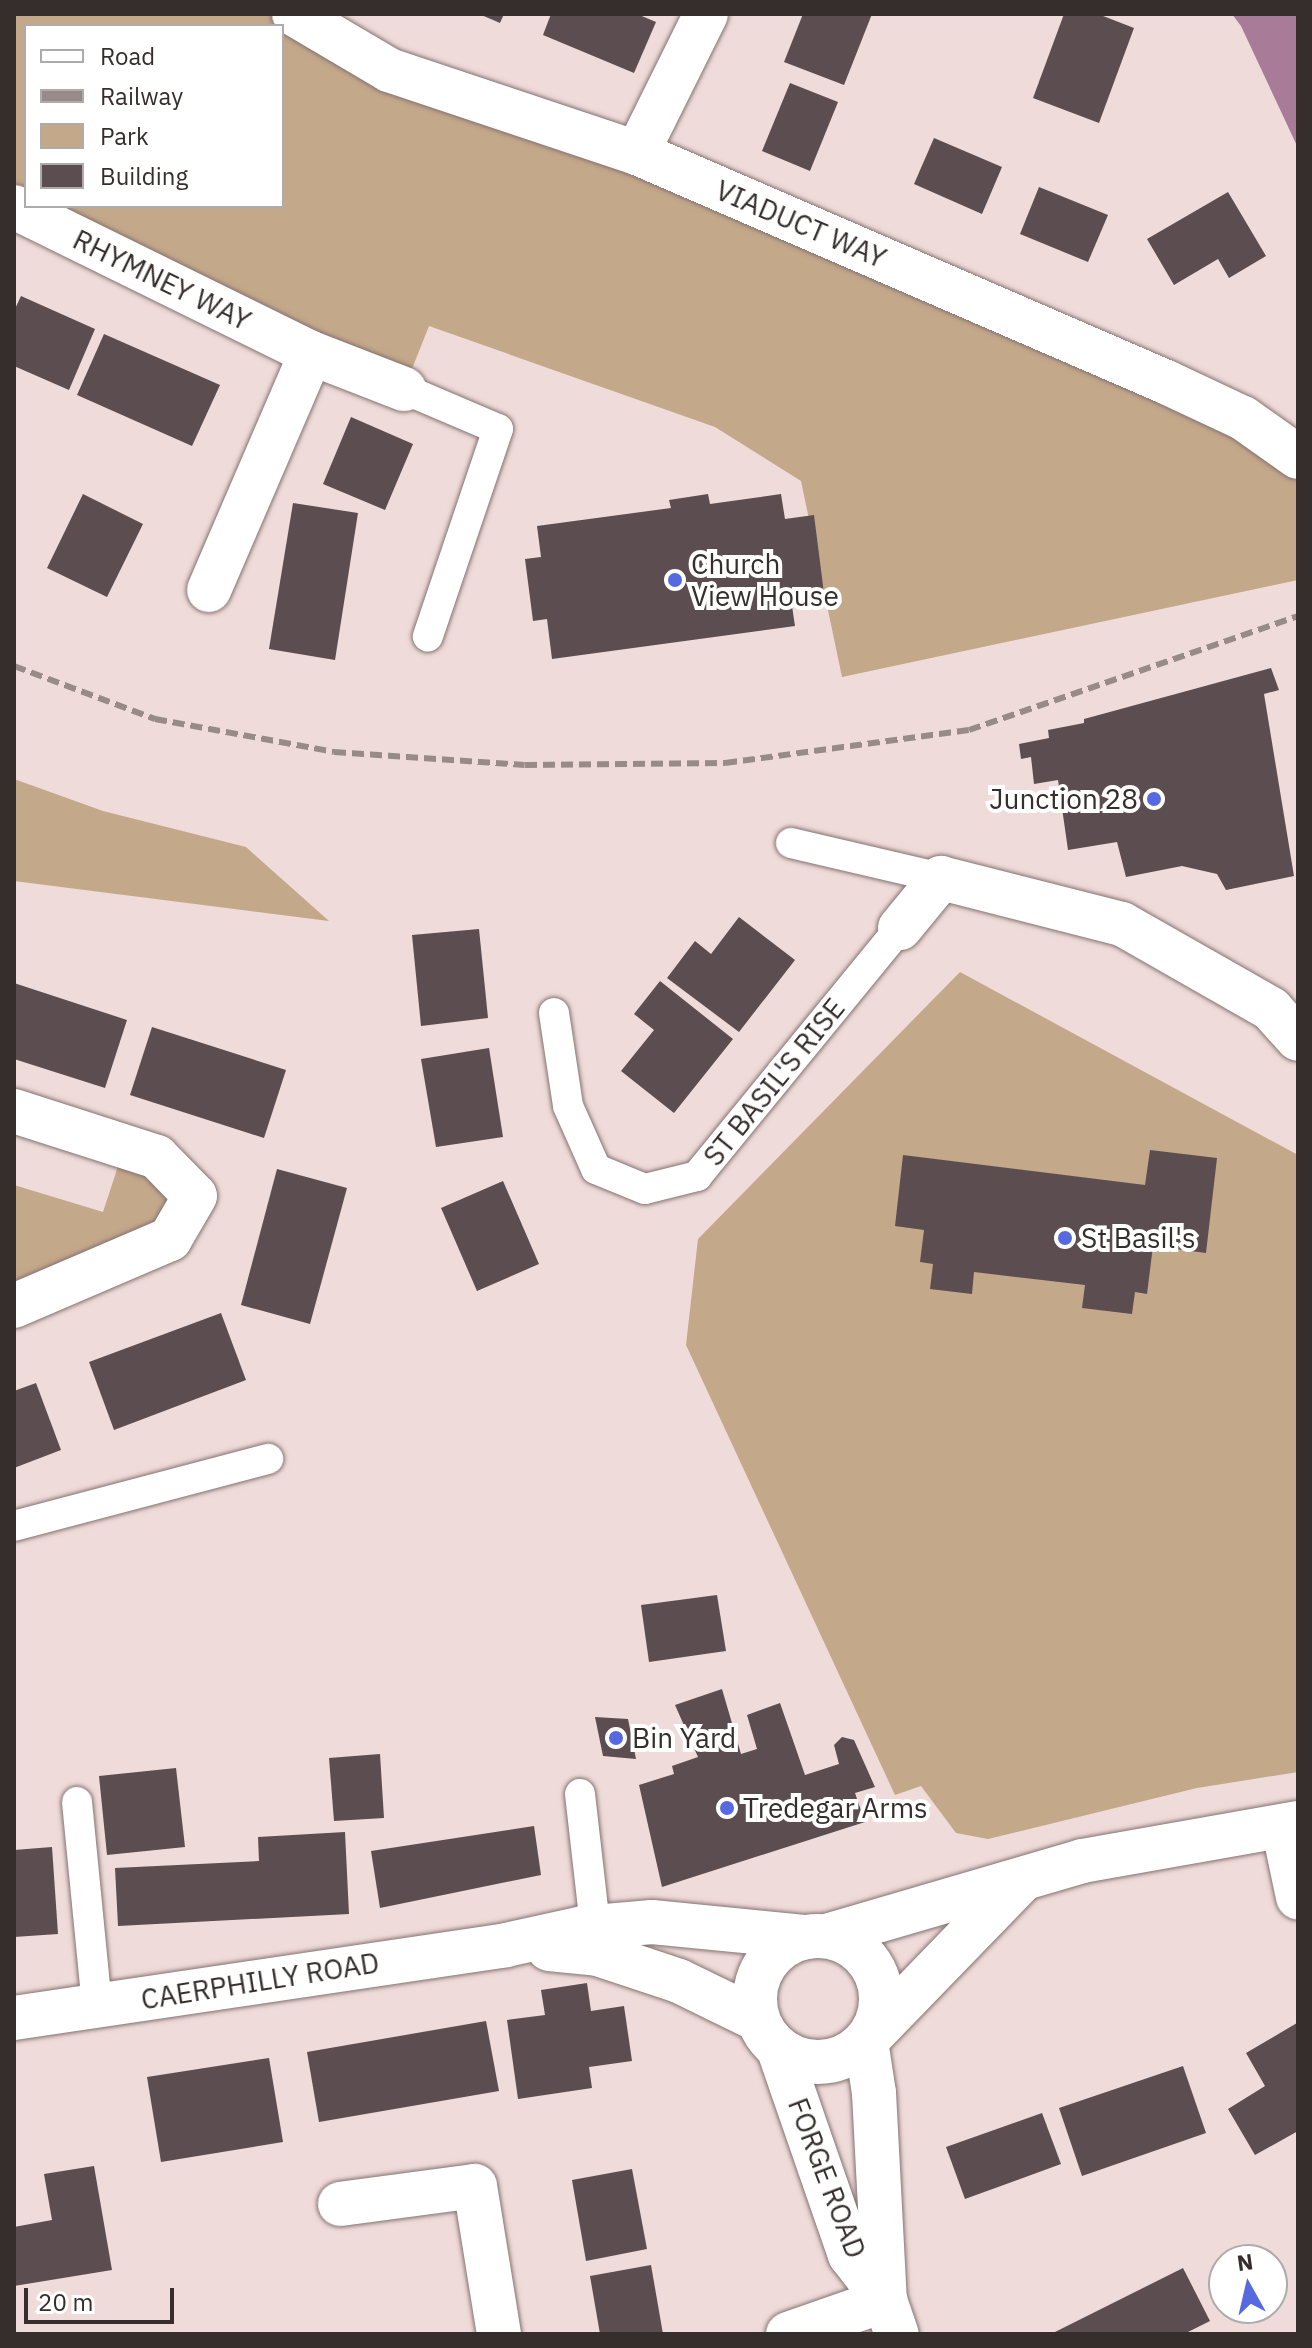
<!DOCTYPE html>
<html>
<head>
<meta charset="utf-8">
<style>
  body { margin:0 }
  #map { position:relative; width:1312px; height:2348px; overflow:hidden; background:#efdbd9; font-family:"IBM Plex Sans",sans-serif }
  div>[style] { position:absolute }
  .green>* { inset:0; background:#c4a88a }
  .water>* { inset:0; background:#a87b99 }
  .building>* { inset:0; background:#5c4d51 }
  .roads { filter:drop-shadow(0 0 2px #847271) drop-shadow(0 0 2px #847271) }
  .service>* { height:30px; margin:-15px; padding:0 15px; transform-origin:15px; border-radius:15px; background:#fff }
  .minor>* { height:44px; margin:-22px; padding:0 22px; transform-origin:22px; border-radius:22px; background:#fff }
  .primary>* { height:44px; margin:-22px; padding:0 22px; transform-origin:22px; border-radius:22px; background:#fff }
  .primary>.ring { margin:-22px; padding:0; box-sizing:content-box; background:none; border:44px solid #fff; border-radius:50% }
  .rail>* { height:6px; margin-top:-3px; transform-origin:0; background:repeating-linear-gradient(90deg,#988a88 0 12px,transparent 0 18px) }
  .dots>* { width:22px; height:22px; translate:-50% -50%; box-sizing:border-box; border:4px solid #fff; border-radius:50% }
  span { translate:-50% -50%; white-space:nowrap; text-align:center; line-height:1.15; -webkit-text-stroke:8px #fff; paint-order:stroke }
  .street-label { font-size:28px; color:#352e2d }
  .poi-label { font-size:28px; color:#352e2d }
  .left { translate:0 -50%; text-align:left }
  .right { translate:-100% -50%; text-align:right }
  .frame { position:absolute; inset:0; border:16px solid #352e2d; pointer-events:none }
  .legend { position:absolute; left:24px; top:24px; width:260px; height:184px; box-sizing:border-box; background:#fff; border:2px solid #aeabab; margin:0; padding:10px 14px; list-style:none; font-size:24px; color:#352e2d }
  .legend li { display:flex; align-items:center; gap:16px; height:40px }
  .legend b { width:40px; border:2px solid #aeabab }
  .north { position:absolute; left:1208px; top:2244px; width:80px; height:80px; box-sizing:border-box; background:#fff; border:2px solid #aeabab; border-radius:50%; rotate:352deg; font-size:22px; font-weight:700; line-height:32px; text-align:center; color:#352e2d }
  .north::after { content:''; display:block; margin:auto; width:28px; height:36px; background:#5669e0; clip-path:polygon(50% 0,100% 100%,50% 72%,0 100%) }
  .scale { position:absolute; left:24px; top:2288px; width:150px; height:36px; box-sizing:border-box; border:4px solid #352e2d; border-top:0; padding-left:10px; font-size:24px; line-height:28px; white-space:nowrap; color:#352e2d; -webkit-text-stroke:6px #fff; paint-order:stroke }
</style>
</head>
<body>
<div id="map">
  <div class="green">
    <div style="clip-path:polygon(evenodd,14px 14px,294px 14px,1298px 457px,1298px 580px,842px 677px,801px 481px,715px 427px,429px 326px,404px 389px,14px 207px,14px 14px,26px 26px,282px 26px,282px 206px,26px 206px,26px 26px)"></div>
    <div style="clip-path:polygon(14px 779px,103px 811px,246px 847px,329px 921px,14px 881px)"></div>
    <div style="clip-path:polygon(960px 972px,1298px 1155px,1298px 1772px,1197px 1788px,988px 1839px,956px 1833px,921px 1786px,895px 1795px,686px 1345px,698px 1239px)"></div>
    <div style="clip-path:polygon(125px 1145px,195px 1196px,170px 1239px,14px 1306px,14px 1185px,103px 1212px)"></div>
  </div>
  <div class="water">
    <div style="clip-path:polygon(1232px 14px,1298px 14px,1298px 148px,1241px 26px)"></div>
  </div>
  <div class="building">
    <div style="clip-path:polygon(479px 14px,504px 14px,500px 23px)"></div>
    <div style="clip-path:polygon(551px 14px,637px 14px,656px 22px,634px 73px,543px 35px)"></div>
    <div style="clip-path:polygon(803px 14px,872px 14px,844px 85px,784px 62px)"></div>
    <div style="clip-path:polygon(1064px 14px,1098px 14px,1134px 28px,1099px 123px,1033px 98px)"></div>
    <div style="clip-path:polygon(790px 83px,838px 102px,810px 171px,762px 151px)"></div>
    <div style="clip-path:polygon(934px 138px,1002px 167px,982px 214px,914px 184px)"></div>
    <div style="clip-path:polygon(1039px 187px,1108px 215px,1088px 262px,1020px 234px)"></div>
    <div style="clip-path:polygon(1228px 192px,1266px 256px,1229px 278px,1218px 259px,1174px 285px,1147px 239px)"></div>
    <div style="clip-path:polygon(21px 296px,95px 329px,69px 390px,14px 366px,14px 311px)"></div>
    <div style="clip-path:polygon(104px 334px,220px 385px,192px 446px,77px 395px)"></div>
    <div style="clip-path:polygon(351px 417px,413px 444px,385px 510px,323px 484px)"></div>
    <div style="clip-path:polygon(83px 494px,143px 524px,107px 597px,47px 568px)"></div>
    <div style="clip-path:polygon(708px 494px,710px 504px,781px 494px,785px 519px,814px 515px,825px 601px,792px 606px,795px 626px,552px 659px,547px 619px,533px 621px,525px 559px,541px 557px,537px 526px,671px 508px,669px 500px)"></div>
    <div style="clip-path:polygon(293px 503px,358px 513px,335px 660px,269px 649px)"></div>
    <div style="clip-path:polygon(1271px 668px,1279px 690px,1264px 694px,1294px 876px,1226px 890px,1217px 874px,1182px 866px,1126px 877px,1117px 842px,1068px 850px,1058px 780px,1034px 784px,1031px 757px,1021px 759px,1019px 744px,1049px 738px,1048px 730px,1084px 723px,1084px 719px)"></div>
    <div style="clip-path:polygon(739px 917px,795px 960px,739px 1032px,667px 978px,695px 941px,711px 954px)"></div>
    <div style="clip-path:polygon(479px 929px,488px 1018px,421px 1026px,412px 935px)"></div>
    <div style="clip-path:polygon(660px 981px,733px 1039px,674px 1113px,621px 1071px,654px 1030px,634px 1014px)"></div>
    <div style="clip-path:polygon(14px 983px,127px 1020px,105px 1088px,14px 1059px)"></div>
    <div style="clip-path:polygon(152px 1027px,286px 1070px,264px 1138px,130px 1095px)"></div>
    <div style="clip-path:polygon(489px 1048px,503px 1137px,436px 1147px,421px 1059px)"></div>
    <div style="clip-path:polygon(1150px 1150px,1217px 1158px,1206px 1253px,1153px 1246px,1147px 1294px,1135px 1292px,1132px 1314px,1082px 1308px,1085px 1285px,974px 1272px,972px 1294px,930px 1289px,933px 1264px,920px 1262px,924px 1230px,895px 1226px,903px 1155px,1145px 1185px)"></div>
    <div style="clip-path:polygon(277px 1169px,347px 1188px,310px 1324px,241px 1305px)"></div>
    <div style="clip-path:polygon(503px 1181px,539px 1264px,477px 1291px,441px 1208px)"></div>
    <div style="clip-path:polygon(221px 1313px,246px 1380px,114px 1430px,89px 1362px)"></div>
    <div style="clip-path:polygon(36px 1383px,61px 1450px,14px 1468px,14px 1391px)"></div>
    <div style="clip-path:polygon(717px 1595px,726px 1651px,649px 1662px,641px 1605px)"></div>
    <div style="clip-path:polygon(722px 1689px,741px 1754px,757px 1749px,747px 1715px,780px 1703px,805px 1775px,839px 1764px,834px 1745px,842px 1737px,854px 1740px,875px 1787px,855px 1793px,865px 1822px,662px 1887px,639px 1785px,674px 1774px,672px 1766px,698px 1757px,675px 1705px)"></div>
    <div style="clip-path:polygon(595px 1717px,628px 1719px,636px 1759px,603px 1756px)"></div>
    <div style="clip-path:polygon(380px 1754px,384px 1818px,334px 1821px,329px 1758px)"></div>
    <div style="clip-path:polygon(176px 1768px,185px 1847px,107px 1855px,99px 1776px)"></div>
    <div style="clip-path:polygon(534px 1826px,541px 1875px,380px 1908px,371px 1851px)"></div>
    <div style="clip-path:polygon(345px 1832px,349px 1914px,118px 1926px,115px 1868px,259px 1861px,258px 1837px)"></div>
    <div style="clip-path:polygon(52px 1847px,58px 1934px,14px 1937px,14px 1850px)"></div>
    <div style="clip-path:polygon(587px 1983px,591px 2011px,624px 2006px,632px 2061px,589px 2067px,592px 2088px,518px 2099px,507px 2020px,545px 2015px,541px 1990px)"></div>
    <div style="clip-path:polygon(486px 2021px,499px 2091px,319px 2122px,307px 2052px)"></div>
    <div style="clip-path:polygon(1297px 2023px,1298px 2131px,1255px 2155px,1228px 2109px,1265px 2086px,1246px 2053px)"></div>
    <div style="clip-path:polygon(269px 2058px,283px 2142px,161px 2162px,147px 2077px)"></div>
    <div style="clip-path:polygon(1183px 2066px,1206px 2133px,1082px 2176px,1059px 2108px)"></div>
    <div style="clip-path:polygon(1042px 2113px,1061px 2164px,965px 2199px,946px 2147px)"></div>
    <div style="clip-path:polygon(94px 2166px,112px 2270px,14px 2286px,14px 2227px,52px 2220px,44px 2174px)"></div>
    <div style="clip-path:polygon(632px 2169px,647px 2249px,586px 2261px,572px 2180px)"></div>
    <div style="clip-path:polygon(651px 2265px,663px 2334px,600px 2334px,590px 2276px)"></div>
    <div style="clip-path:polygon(1183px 2268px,1210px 2321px,1184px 2334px,1051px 2334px)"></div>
  </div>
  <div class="roads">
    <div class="service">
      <div style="left:404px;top:389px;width:102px;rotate:23.1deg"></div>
      <div style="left:498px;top:429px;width:219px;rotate:108.7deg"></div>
      <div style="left:791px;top:843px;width:154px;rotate:13.1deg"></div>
      <div style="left:554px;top:1013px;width:94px;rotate:81.4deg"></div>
      <div style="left:568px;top:1106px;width:69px;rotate:66deg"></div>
      <div style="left:596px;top:1169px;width:53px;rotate:22.2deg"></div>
      <div style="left:645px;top:1189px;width:54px;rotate:-14deg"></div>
      <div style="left:697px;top:1176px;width:320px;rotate:-50.7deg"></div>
      <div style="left:14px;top:1526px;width:263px;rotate:-14.8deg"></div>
      <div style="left:580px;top:1794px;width:151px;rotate:83.5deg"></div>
      <div style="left:77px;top:1802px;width:205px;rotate:84.4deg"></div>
    </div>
    <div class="minor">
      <div style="left:294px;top:14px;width:110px;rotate:30.5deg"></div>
      <div style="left:389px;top:70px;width:262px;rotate:18.5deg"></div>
      <div style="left:637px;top:153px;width:576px;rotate:23.41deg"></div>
      <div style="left:1166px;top:382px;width:85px;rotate:25.1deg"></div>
      <div style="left:1243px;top:418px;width:67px;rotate:35.3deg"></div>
      <div style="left:637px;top:153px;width:155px;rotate:-63.6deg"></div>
      <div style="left:14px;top:207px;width:331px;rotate:26.2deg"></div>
      <div style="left:311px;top:353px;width:100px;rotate:21.2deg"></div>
      <div style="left:209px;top:590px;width:258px;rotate:-66.7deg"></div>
      <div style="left:900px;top:928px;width:65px;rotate:-50.6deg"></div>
      <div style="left:941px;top:878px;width:187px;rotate:14.3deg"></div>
      <div style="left:1122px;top:924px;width:172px;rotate:29.7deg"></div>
      <div style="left:1271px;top:1009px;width:40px;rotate:48deg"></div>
      <div style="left:14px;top:1111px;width:150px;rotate:17.8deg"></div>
      <div style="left:157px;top:1157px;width:54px;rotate:45.7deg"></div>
      <div style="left:195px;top:1196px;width:50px;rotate:120.2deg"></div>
      <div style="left:170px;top:1239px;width:170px;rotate:156.8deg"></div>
      <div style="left:1283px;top:1826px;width:73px;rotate:78.1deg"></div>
      <div style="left:826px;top:1936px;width:267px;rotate:-16.3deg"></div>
      <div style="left:1082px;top:1861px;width:219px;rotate:-10deg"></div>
      <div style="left:866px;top:2041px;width:224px;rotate:-45.9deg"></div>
      <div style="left:340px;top:2204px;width:136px;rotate:-7.6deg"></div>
      <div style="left:475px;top:2186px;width:150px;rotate:80.8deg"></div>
      <div style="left:788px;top:2334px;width:103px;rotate:-19.3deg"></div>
    </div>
    <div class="primary">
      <div class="ring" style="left:755px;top:1936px;width:82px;height:82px"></div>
      <div style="left:549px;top:1949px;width:49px;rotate:5.8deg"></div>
      <div style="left:598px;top:1954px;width:85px;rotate:18.4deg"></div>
      <div style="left:679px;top:1981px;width:87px;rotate:26deg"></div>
      <div style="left:14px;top:2018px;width:497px;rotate:-8.4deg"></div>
      <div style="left:506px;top:1945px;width:79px;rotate:-12.4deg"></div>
      <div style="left:583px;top:1928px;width:69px;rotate:-5deg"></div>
      <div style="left:652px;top:1922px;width:155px;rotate:5.6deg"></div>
      <div style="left:866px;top:2041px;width:53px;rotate:81.3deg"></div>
      <div style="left:874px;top:2093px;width:207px;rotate:87deg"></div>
      <div style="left:885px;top:2300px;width:36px;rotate:71deg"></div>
      <div style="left:779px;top:2050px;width:217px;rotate:70.9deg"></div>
      <div style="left:850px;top:2255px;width:57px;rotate:52.1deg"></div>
    </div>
  </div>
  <div class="rail">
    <div style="left:14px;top:666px;width:151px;rotate:20.6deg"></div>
    <div style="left:155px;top:719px;width:182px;rotate:10.4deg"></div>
    <div style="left:334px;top:752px;width:191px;rotate:3.9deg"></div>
    <div style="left:525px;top:765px;width:200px;rotate:-0.6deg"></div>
    <div style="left:725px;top:763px;width:246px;rotate:-7.7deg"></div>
    <div style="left:969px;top:730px;width:348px;rotate:-19.1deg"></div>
  </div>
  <div class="dots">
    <div style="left:675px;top:580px;background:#5669e0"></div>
    <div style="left:1154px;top:799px;background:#5669e0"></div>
    <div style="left:1065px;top:1238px;background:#5669e0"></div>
    <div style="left:616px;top:1738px;background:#5669e0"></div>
    <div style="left:727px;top:1808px;background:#5669e0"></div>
  </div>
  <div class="street-label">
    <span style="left:801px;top:224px;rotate:23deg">VIADUCT WAY</span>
    <span style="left:162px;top:280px;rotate:26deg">RHYMNEY WAY</span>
    <span style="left:774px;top:1082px;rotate:-51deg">ST BASIL'S RISE</span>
    <span style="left:260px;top:1981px;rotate:-9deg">CAERPHILLY ROAD</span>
    <span style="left:827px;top:2178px;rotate:69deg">FORGE ROAD</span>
  </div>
  <div class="poi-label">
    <span class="left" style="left:691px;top:580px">Church<br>View House</span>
    <span class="right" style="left:1138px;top:799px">Junction 28</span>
    <span class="left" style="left:1081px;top:1238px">St Basil's</span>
    <span class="left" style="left:632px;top:1738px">Bin Yard</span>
    <span class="left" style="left:743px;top:1808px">Tredegar Arms</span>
  </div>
  <div class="frame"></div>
  <ul class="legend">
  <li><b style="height:10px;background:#fff"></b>Road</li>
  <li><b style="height:10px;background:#988a88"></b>Railway</li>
  <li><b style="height:22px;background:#c4a88a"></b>Park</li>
  <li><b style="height:22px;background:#5c4d51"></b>Building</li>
  </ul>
  <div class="north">N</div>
  <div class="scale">20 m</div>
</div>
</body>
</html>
